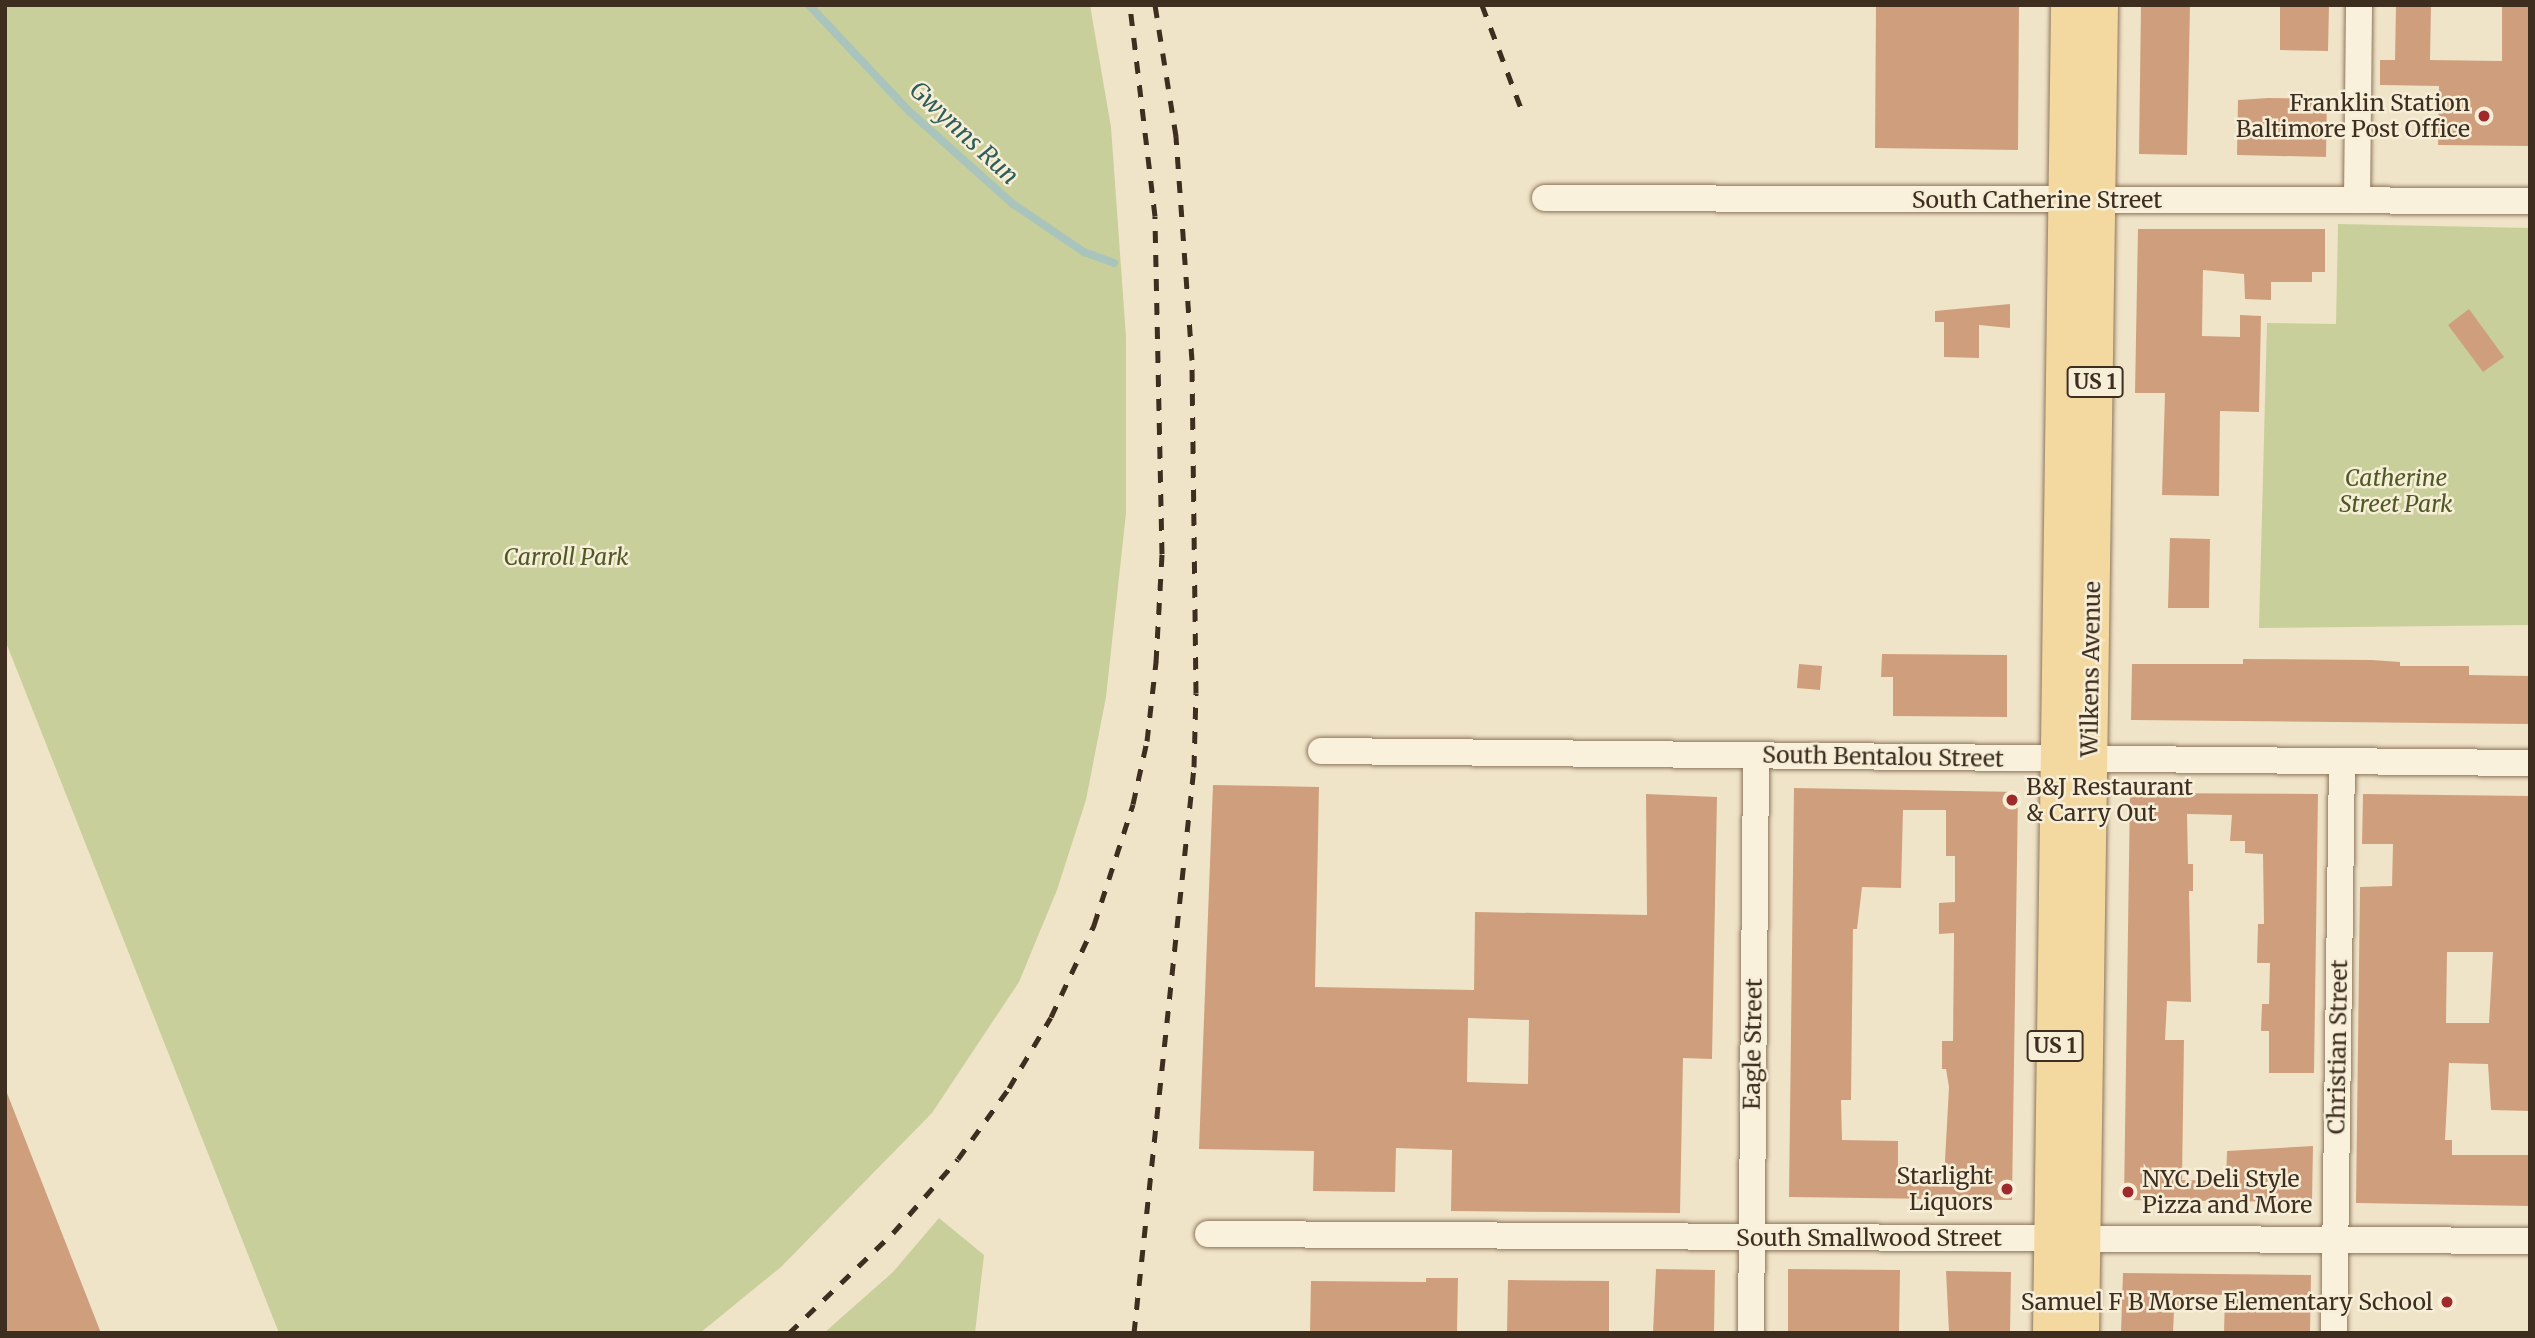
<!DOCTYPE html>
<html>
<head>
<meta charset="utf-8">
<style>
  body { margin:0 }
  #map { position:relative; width:2535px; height:1338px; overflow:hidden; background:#f0e4c8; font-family:Merriweather,serif }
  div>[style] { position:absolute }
  .green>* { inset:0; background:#c9cf9b }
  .stream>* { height:8px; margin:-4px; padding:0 4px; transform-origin:4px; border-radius:4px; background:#a9c4bc }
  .building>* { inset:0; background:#cf9f7d }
  .roads { filter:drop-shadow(0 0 2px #8d765c) drop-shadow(0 0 2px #8d765c) }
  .street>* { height:26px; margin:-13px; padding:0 13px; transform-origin:13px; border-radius:13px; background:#faf1dc }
  .primary>* { height:38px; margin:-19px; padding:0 19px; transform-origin:19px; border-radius:19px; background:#f3d9a0 }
  .rail>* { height:5px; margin-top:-2.5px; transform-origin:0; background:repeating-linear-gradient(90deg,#3d2e20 0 12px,transparent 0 24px) }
  .dots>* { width:19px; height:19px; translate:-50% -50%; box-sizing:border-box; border:4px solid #f7eed8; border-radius:50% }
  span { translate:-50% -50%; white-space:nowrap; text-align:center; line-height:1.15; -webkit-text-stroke:5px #f7eed8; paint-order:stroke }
  .shield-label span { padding:2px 5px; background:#f7eed8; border:2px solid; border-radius:5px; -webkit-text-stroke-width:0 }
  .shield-label { font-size:21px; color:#3d2e20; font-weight:700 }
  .poi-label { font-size:23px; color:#3d2e20 }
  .right { translate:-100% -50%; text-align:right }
  .left { translate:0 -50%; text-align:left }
  .street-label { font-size:23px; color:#3d2e20 }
  .park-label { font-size:23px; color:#4d5a26; font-style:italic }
  .water-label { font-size:24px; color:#2f5d5a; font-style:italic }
  .frame { position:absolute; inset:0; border:7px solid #3d2e20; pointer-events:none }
</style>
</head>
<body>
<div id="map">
  <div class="green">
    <div style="clip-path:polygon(5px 5px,1090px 5px,1111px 127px,1126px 337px,1126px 513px,1106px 697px,1086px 800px,1057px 890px,1019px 982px,932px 1113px,781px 1267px,700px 1333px,279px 1333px,5px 640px)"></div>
    <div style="clip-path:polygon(2338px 224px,2530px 228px,2530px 625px,2259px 628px,2267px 323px,2336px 324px)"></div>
    <div style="clip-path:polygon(939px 1218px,984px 1255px,975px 1333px,824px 1333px,893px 1272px)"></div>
  </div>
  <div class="stream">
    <div style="left:809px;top:5px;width:147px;rotate:46.7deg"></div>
    <div style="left:910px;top:112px;width:138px;rotate:41.8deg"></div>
    <div style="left:1013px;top:204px;width:86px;rotate:34.1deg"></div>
    <div style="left:1084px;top:252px;width:32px;rotate:20deg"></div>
  </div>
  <div class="building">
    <div style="clip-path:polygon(1876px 5px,2019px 5px,2018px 150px,1875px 148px)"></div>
    <div style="clip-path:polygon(2141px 5px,2190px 5px,2187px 155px,2139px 154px)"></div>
    <div style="clip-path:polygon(2280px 5px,2329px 5px,2328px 51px,2280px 50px)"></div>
    <div style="clip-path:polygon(2396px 5px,2431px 5px,2430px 60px,2502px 61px,2502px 5px,2530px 5px,2530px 146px,2438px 145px,2439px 86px,2380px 85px,2380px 60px,2395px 60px)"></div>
    <div style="clip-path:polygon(2268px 98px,2327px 99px,2326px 157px,2237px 155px,2238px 100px)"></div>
    <div style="clip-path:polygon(2138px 229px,2325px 229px,2325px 272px,2312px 272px,2312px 282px,2271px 282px,2271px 300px,2245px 299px,2244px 274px,2203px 270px,2202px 336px,2240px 337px,2240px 315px,2261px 316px,2259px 412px,2220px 411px,2219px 496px,2162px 495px,2165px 393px,2135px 393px)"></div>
    <div style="clip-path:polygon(2010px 304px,2010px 328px,1979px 325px,1979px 358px,1944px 357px,1944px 322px,1935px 322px,1935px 311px)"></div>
    <div style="clip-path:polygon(2469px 309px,2504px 357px,2483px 372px,2448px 325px)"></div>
    <div style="clip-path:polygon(2170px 538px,2210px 539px,2209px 608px,2168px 608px)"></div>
    <div style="clip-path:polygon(1882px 654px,2007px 655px,2007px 717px,1893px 716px,1893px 677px,1881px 677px)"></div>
    <div style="clip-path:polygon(2243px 659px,2372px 660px,2400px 662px,2400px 666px,2469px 666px,2469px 675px,2530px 676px,2530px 724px,2131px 720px,2132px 664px,2243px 664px)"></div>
    <div style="clip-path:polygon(1799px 664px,1822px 666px,1820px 690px,1797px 688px)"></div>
    <div style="clip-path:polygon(evenodd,1213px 785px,1319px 787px,1315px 987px,1474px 990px,1475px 912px,1647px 915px,1646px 794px,1717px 797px,1712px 1059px,1683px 1058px,1680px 1213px,1451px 1211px,1452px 1150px,1396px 1148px,1395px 1192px,1313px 1191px,1314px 1151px,1199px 1149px,1213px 785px,1468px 1018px,1529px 1020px,1528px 1084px,1467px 1082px,1468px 1018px)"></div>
    <div style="clip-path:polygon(evenodd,1794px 788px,2018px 792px,2012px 1200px,1789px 1197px,1794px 788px,1903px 810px,1946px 810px,1946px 856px,1955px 856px,1955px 902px,1939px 903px,1939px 934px,1954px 933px,1954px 945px,1953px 1041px,1942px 1041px,1942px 1069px,1946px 1069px,1949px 1087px,1944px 1179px,1898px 1178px,1898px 1141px,1842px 1140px,1841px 1100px,1851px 1100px,1853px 929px,1857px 929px,1862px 887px,1901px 888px,1903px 810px)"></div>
    <div style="clip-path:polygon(2130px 793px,2318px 794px,2314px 1073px,2269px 1073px,2269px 1031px,2261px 1031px,2262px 1004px,2269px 1004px,2270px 963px,2257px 963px,2258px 924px,2264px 924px,2263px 854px,2245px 853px,2245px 841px,2230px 841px,2232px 815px,2187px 814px,2188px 864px,2193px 864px,2193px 891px,2189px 891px,2191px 1002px,2167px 1001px,2165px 1040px,2184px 1040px,2182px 1180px,2226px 1181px,2227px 1151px,2313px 1146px,2312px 1202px,2124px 1200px)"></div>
    <div style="clip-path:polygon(evenodd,2363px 794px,2530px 796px,2530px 1111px,2491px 1110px,2488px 1064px,2449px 1063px,2445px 1140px,2452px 1140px,2452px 1155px,2530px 1155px,2530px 1206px,2356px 1203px,2360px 887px,2392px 886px,2393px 844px,2362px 844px,2363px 794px,2447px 952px,2493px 952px,2489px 1023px,2446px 1023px,2447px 952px)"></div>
    <div style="clip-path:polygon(5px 1093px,7px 1093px,101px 1333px,5px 1333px)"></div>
    <div style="clip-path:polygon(1656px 1269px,1715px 1270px,1714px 1333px,1653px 1333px)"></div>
    <div style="clip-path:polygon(1788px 1269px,1900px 1270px,1899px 1333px,1788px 1333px)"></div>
    <div style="clip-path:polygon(1946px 1271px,2011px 1272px,2010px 1333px,1949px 1332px)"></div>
    <div style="clip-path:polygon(2123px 1273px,2311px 1275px,2310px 1333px,2224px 1333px,2225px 1295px,2185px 1294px,2185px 1311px,2174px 1311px,2173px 1333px,2121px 1333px)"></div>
    <div style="clip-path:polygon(1426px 1278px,1458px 1278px,1457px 1333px,1310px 1333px,1311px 1281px,1426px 1282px)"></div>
    <div style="clip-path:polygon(1508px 1280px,1609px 1281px,1609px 1333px,1507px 1333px)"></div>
  </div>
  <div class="roads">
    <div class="street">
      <div style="left:1545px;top:198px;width:985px;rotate:0.17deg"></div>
      <div style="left:2357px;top:200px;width:195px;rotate:-89.4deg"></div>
      <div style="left:1321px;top:751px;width:1209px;rotate:0.57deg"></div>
      <div style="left:1208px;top:1234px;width:1322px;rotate:0.3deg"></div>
      <div style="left:1751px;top:1333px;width:578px;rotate:-89.5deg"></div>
      <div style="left:2334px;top:1333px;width:572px;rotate:-89.2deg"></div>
    </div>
    <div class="primary">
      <div style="left:2052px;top:1333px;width:1328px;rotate:-89.22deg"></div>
      <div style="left:2080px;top:1333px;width:1328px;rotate:-89.18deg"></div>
    </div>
  </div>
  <div class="rail">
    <div style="left:1482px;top:5px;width:119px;rotate:69.3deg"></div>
    <div style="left:789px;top:1333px;width:144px;rotate:-43.9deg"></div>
    <div style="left:893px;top:1233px;width:98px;rotate:-48.7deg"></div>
    <div style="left:958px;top:1159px;width:87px;rotate:-54.3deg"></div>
    <div style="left:1009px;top:1088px;width:82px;rotate:-59.4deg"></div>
    <div style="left:1051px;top:1017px;width:102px;rotate:-64.9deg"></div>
    <div style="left:1094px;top:925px;width:127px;rotate:-72.1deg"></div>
    <div style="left:1133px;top:804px;width:65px;rotate:-77.5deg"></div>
    <div style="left:1147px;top:741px;width:80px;rotate:-83.5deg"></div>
    <div style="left:1156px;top:662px;width:108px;rotate:-86.8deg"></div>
    <div style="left:1162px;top:554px;width:338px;rotate:-91.2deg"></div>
    <div style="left:1155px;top:216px;width:212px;rotate:-96.8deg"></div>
    <div style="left:1134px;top:1333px;width:569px;rotate:-83.95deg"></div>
    <div style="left:1194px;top:767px;width:74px;rotate:-88.5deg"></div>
    <div style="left:1196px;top:693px;width:333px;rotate:-90.7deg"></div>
    <div style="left:1192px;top:360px;width:225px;rotate:-94.1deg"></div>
    <div style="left:1176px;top:136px;width:133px;rotate:-99.1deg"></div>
  </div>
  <div class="dots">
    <div style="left:2484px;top:116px;background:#9e2a2b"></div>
    <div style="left:2012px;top:800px;background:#9e2a2b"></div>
    <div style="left:2007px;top:1189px;background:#9e2a2b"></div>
    <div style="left:2128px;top:1192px;background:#9e2a2b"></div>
    <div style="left:2447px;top:1302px;background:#9e2a2b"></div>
  </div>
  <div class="shield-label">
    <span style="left:2095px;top:382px">US 1</span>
    <span style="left:2055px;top:1046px">US 1</span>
  </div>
  <div class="poi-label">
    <span class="right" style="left:2470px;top:116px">Franklin Station<br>Baltimore Post Office</span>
    <span class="left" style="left:2026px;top:800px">B&amp;J Restaurant<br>&amp; Carry Out</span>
    <span class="right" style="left:1993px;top:1189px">Starlight<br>Liquors</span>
    <span class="left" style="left:2142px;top:1192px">NYC Deli Style<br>Pizza and More</span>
    <span class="right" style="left:2433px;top:1302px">Samuel F B Morse Elementary School</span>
  </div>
  <div class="street-label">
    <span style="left:2037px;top:200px">South Catherine Street</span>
    <span style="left:2091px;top:669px;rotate:-89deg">Wilkens Avenue</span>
    <span style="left:1883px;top:757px;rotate:1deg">South Bentalou Street</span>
    <span style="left:1753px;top:1044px;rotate:-89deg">Eagle Street</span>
    <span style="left:2338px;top:1047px;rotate:-89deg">Christian Street</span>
    <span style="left:1869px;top:1238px">South Smallwood Street</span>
  </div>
  <div class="park-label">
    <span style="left:2396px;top:491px">Catherine<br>Street Park</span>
    <span style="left:566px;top:557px">Carroll Park</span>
  </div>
  <div class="water-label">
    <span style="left:964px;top:133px;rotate:43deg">Gwynns Run</span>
  </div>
  <div class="frame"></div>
</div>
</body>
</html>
